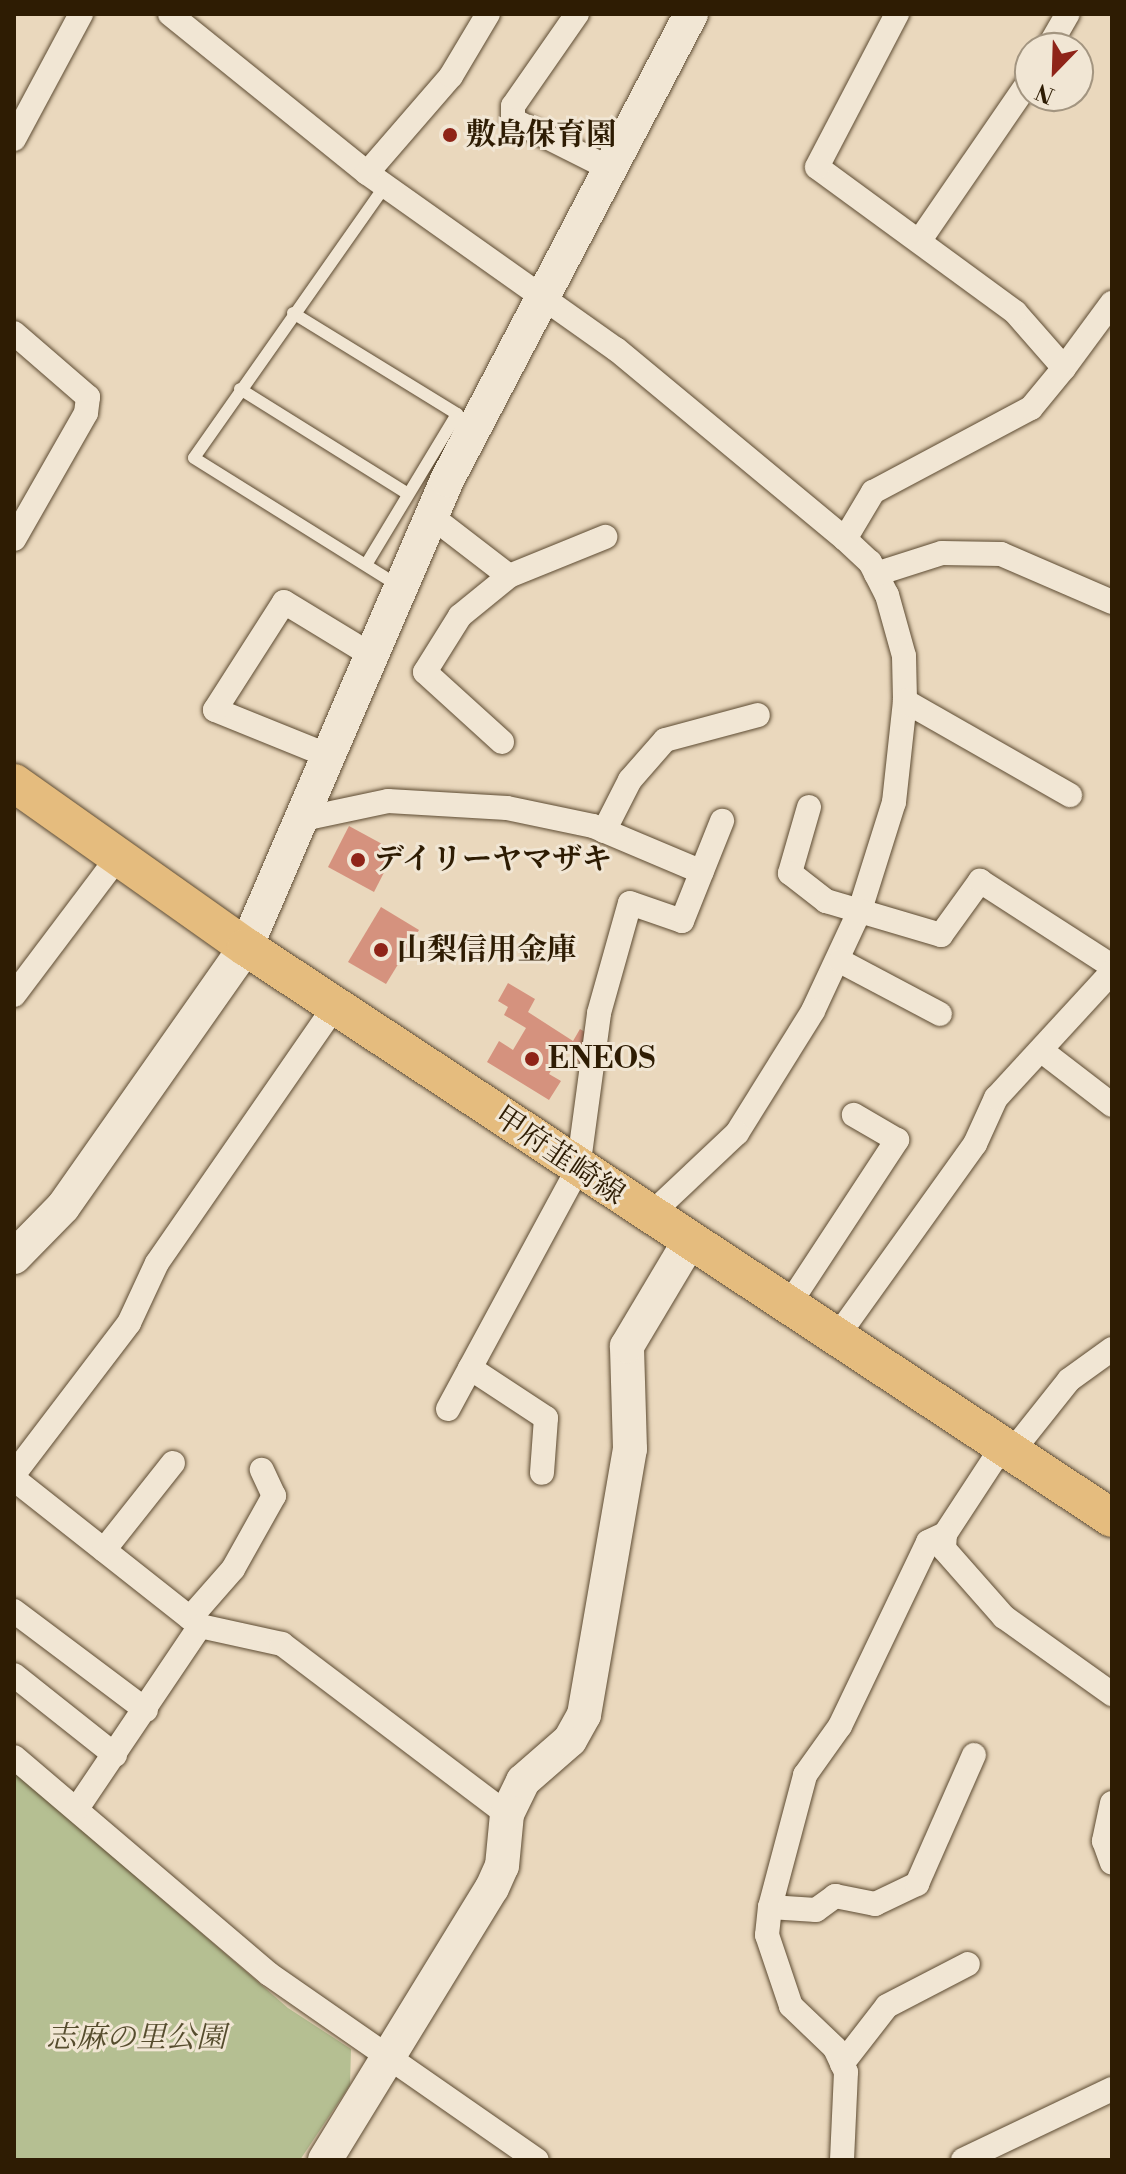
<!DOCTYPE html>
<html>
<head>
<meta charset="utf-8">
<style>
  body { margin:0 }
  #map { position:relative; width:1126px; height:2174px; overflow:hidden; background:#ead8bd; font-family:"Libre Bodoni","Noto Serif JP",serif }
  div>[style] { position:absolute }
  .green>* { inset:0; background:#b5bf92 }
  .building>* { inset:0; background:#d5927e }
  .roads { filter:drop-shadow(0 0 2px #5d4b32) drop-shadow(0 0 2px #5d4b32) }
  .lane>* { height:12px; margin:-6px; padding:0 6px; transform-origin:6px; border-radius:6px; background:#f1e6d4 }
  .street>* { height:24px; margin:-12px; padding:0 12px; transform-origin:12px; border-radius:12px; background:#f1e6d4 }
  .secondary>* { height:34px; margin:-17px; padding:0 17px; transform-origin:17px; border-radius:17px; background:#f1e6d4 }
  .primary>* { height:38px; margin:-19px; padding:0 19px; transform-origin:19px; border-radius:19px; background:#e5bc7e }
  .dots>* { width:22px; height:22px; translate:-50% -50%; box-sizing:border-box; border:4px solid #f1e6d4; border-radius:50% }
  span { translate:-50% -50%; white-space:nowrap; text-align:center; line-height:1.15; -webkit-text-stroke:6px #f1e6d4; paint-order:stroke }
  .poi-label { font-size:30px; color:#2e1c03; font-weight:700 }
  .left { translate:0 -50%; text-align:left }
  .street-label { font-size:30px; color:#2e1c03 }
  .park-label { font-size:30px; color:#564d2e; font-style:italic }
  .frame { position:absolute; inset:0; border:16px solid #2e1c03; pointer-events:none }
  .north { position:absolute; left:1014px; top:32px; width:80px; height:80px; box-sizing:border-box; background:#f1e6d4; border:2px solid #a39580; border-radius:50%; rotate:203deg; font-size:22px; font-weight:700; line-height:32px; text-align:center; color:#2e1c03 }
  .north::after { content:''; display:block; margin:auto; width:28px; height:36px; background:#8f2418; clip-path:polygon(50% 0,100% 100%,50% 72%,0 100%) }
</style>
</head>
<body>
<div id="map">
  <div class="green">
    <div style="clip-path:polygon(14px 1771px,288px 2008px,351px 2049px,350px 2085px,300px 2160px,14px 2160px)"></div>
  </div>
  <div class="building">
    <div style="clip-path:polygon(349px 826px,395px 851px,374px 892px,328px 867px)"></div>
    <div style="clip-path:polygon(381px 907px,419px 930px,386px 984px,348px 962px)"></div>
    <div style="clip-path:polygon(508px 983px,535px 999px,528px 1012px,573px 1041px,580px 1029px,593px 1037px,584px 1068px,565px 1047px,549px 1074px,561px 1081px,549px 1100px,487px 1062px,499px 1041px,513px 1050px,526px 1028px,504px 1015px,508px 1007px,498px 1001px)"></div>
  </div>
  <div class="roads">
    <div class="lane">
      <div style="left:385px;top:186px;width:332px;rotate:125.1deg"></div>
      <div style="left:194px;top:458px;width:239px;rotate:32deg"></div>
      <div style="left:293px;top:313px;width:193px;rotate:31.6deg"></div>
      <div style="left:457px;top:414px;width:176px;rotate:121.1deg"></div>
      <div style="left:240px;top:389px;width:198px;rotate:32deg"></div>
    </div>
    <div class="street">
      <div style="left:170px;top:14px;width:253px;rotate:38.9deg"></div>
      <div style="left:367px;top:173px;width:305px;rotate:35.3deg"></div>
      <div style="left:616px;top:349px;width:298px;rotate:39.7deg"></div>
      <div style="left:845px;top:539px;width:34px;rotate:43deg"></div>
      <div style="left:870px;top:562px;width:37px;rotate:63deg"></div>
      <div style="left:887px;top:595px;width:63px;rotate:74.4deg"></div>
      <div style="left:904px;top:656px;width:45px;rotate:88.7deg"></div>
      <div style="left:905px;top:701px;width:102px;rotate:96.2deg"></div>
      <div style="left:894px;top:802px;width:113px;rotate:107.5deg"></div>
      <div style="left:860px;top:910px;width:111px;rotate:115deg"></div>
      <div style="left:813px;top:1011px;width:144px;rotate:121.9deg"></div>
      <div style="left:737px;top:1133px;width:121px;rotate:136.7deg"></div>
      <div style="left:577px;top:14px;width:112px;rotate:124.8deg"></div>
      <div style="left:513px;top:106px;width:14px;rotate:90deg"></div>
      <div style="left:513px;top:120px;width:107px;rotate:26.6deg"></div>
      <div style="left:1048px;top:48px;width:39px;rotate:-60deg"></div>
      <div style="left:14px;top:139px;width:142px;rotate:-61.8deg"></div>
      <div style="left:367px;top:173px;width:128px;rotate:-49.1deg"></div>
      <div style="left:451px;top:76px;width:72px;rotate:-59.2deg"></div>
      <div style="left:920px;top:240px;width:194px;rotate:-55.5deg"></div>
      <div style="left:14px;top:333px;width:98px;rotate:40.9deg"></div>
      <div style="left:88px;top:397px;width:16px;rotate:97deg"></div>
      <div style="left:86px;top:413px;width:145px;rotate:119.7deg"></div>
      <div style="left:1064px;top:368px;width:81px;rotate:-53.6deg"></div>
      <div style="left:431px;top:516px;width:98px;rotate:37.6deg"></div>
      <div style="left:509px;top:576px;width:104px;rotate:-22.1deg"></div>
      <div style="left:845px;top:539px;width:55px;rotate:-59.2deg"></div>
      <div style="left:873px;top:492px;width:179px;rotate:-28deg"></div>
      <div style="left:1031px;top:408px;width:52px;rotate:-50.5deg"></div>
      <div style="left:1064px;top:368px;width:74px;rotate:-131.2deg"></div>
      <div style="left:1015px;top:312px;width:245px;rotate:-143.8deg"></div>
      <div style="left:817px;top:167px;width:173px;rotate:-62.4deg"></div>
      <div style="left:876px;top:574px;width:69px;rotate:-17.7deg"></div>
      <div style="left:942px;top:553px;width:59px;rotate:1deg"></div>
      <div style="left:1001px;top:554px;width:121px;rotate:23.4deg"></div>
      <div style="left:905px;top:701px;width:190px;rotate:29.7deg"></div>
      <div style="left:502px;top:742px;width:104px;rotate:-137.7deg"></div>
      <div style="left:425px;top:672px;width:66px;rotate:-58deg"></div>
      <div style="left:460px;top:616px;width:63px;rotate:-39.2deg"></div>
      <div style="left:329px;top:756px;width:123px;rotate:-158deg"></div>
      <div style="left:215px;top:710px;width:128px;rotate:-57.4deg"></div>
      <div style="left:284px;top:602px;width:102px;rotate:31.3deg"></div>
      <div style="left:809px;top:807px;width:69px;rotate:106.1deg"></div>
      <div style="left:790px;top:873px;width:46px;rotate:37.9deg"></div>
      <div style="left:826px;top:901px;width:120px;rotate:16.5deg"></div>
      <div style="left:941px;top:935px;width:67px;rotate:-54.2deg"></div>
      <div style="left:980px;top:881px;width:157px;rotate:32.8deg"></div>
      <div style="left:303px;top:819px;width:87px;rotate:-12deg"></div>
      <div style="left:388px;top:801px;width:119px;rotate:3.4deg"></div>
      <div style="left:507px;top:808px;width:88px;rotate:11.8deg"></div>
      <div style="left:593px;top:826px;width:118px;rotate:22.9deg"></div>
      <div style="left:604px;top:831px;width:57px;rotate:-63deg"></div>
      <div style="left:630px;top:780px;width:53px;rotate:-48.8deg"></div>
      <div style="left:665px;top:740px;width:96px;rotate:-15deg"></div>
      <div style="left:840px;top:961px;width:113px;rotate:27.9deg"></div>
      <div style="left:14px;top:995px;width:173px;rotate:-53deg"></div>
      <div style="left:1042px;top:1051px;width:88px;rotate:37.6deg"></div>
      <div style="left:788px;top:1306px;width:199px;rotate:-56.7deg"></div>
      <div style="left:897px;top:1140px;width:50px;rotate:-149.8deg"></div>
      <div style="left:836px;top:1338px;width:239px;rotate:-54.4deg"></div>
      <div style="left:975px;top:1144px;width:51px;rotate:-65.5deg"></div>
      <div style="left:996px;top:1098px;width:171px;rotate:-47.4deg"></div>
      <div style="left:470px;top:1368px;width:91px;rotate:33.3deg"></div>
      <div style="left:546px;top:1418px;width:55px;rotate:94.2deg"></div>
      <div style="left:448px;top:1409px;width:273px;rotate:-61.6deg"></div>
      <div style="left:578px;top:1169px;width:157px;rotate:-82.3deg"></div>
      <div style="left:599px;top:1013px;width:114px;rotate:-74.3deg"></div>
      <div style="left:630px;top:903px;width:55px;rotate:19.1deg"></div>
      <div style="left:682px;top:921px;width:108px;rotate:-68.2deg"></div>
      <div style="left:1002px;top:1447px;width:104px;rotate:123.2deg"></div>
      <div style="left:945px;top:1534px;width:15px;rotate:94deg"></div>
      <div style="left:944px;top:1549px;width:91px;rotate:48.6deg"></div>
      <div style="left:1004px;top:1617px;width:133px;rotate:35.5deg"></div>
      <div style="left:1011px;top:1453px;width:93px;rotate:-51.5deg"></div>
      <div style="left:1069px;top:1380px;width:53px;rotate:-35.8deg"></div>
      <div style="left:14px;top:1474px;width:190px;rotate:-52.7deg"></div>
      <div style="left:129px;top:1323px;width:66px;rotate:-65deg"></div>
      <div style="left:157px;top:1263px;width:313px;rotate:-55.3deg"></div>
      <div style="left:14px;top:1479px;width:237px;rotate:38.3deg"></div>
      <div style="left:200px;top:1626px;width:84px;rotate:12.4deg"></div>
      <div style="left:282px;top:1644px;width:282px;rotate:37.1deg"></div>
      <div style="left:104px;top:1550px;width:111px;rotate:-51.6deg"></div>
      <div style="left:14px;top:1611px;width:165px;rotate:36.9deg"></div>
      <div style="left:190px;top:1618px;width:65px;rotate:-48.7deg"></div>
      <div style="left:233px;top:1569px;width:84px;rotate:-60.7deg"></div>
      <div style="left:274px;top:1496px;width:29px;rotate:-115deg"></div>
      <div style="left:14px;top:1675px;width:129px;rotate:38.4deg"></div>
      <div style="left:14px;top:1757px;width:335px;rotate:40.4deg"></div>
      <div style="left:269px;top:1974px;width:326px;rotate:34.8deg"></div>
      <div style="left:1112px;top:1803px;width:39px;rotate:102deg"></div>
      <div style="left:1104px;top:1841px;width:23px;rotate:70deg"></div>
      <div style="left:78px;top:1807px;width:218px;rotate:-56deg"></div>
      <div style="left:770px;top:1907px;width:46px;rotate:3.7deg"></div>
      <div style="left:816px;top:1910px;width:24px;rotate:-36deg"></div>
      <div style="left:835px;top:1896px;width:41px;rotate:11.3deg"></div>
      <div style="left:875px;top:1904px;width:47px;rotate:-25.5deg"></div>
      <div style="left:917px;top:1884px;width:141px;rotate:-66.2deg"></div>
      <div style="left:842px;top:2064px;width:73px;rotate:-52.2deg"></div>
      <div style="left:887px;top:2006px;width:91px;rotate:-27.4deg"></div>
      <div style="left:842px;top:2160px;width:88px;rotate:-87.4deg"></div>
      <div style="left:846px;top:2072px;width:26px;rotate:-115deg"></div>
      <div style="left:835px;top:2048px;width:61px;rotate:-136.3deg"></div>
      <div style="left:791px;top:2006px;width:75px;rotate:-108.7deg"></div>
      <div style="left:767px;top:1935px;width:28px;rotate:-84deg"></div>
      <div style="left:770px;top:1907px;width:137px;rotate:-75.1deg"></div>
      <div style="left:805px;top:1775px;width:60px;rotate:-54.5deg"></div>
      <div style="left:840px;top:1726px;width:204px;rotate:-64.4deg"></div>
      <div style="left:928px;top:1542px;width:19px;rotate:-25deg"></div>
      <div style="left:963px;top:2160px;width:165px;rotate:-25.5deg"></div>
    </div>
    <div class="secondary">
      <div style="left:14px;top:1257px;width:70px;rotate:-45.6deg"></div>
      <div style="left:63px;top:1207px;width:318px;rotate:-54.9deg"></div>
      <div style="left:246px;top:947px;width:508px;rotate:-66.71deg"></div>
      <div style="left:447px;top:480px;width:526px;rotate:-62.36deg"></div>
      <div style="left:325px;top:2160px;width:319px;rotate:-58.5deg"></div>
      <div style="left:492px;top:1888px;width:24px;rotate:-66deg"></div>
      <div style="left:502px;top:1866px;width:52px;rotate:-84.5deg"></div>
      <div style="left:507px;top:1814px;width:37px;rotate:-64deg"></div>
      <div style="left:523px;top:1781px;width:62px;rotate:-41.1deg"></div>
      <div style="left:570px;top:1740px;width:29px;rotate:-61deg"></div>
      <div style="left:584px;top:1715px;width:270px;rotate:-80.2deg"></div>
      <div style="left:630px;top:1449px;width:103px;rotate:-91.7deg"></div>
      <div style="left:627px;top:1346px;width:121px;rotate:-59.2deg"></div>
    </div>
    <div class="primary">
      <div style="left:14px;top:783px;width:284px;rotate:35.3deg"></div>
      <div style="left:246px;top:947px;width:1037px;rotate:33.4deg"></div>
    </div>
  </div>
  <div class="dots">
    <div style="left:450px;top:135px;background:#8f2418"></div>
    <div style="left:358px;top:860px;background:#8f2418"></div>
    <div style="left:381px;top:950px;background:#8f2418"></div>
    <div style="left:532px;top:1059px;background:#8f2418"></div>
  </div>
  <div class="poi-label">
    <span class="left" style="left:466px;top:135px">敷島保育園</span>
    <span class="left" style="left:374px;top:860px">デイリーヤマザキ</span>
    <span class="left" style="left:397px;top:950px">山梨信用金庫</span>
    <span class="left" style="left:548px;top:1059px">ENEOS</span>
  </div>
  <div class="street-label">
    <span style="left:559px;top:1156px;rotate:34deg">甲府韮崎線</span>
  </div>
  <div class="park-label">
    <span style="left:136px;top:2038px">志麻の里公園</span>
  </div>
  <div class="frame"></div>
  <div class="north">N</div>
</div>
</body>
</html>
